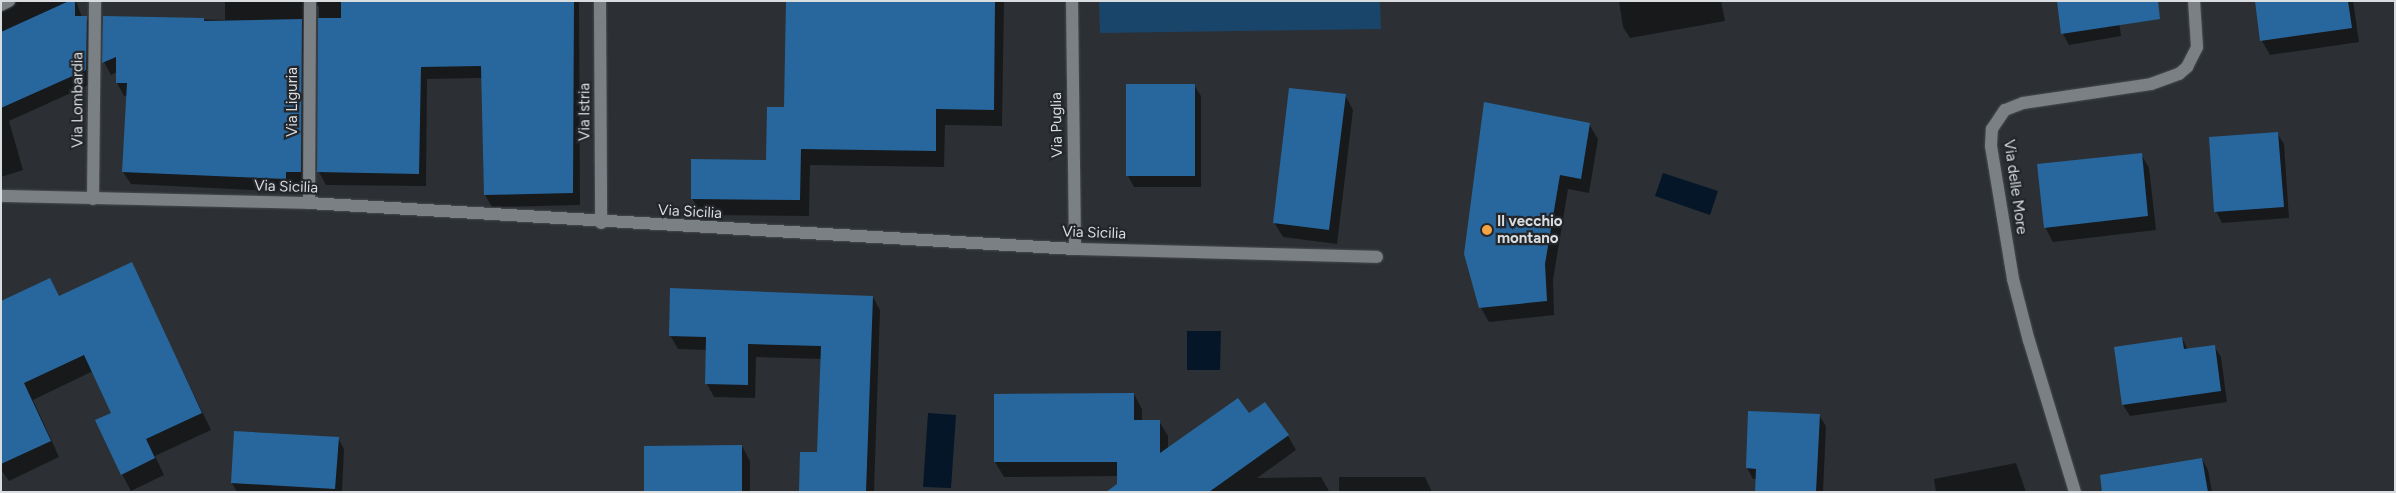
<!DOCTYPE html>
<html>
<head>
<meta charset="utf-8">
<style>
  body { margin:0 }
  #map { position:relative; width:2396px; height:493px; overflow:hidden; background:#2c3034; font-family:Figtree,sans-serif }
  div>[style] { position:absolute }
  .green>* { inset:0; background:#1a456b }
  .water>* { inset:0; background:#041628 }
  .shadow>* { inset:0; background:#0007 }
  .building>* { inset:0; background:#28679e }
  .roads { filter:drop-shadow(0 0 1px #484b4f) drop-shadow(0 0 1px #484b4f) }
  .street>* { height:12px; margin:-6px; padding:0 6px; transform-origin:6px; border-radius:6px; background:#7b8084 }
  .dots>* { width:14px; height:14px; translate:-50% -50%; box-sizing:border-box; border:2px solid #23262a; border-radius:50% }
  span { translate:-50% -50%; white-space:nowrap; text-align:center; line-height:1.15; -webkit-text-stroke:4.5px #23262a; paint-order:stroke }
  .street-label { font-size:15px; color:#dadddf }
  .poi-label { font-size:15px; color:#dadddf; font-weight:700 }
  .left { translate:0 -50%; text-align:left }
  .frame { position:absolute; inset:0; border:2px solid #dadddf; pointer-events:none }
</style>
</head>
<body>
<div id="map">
  <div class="green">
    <div style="clip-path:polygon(1099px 1px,1380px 1px,1381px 29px,1100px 33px)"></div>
  </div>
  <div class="water">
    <div style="clip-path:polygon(1663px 173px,1718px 191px,1710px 215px,1655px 196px)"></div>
    <div style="clip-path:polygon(1187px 331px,1221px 331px,1220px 370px,1187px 370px)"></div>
    <div style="clip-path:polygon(928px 413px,956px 415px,951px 488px,923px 487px)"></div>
  </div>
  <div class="shadow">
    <div style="clip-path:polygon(1px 1px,76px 1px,82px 17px,86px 17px,93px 30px,93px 83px,9px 121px,23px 170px,1px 177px)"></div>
    <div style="clip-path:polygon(225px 1px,579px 1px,580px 205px,492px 207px,485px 195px,482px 78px,427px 79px,426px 186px,326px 185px,319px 172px,319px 6px,313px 7px,308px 185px,293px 184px,293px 192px,131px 184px,123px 172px,128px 96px,124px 96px,117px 83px,117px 72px,111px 75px,104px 62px,104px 17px,225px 20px)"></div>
    <div style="clip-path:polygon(787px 1px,1004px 1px,1002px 126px,945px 125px,944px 167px,810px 165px,809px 216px,701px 215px,692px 198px,767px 161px,785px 108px)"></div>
    <div style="clip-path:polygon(1619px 1px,1721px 1px,1725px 21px,1630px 38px,1623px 27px)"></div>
    <div style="clip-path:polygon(2116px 1px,2121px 36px,2069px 45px,2063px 34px)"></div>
    <div style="clip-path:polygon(2256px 1px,2353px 1px,2359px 42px,2270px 55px,2262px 41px)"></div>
    <div style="clip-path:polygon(1127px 85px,1194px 85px,1201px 96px,1201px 187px,1134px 187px,1128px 176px)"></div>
    <div style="clip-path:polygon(1345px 95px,1353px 110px,1337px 244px,1283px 237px,1274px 222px)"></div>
    <div style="clip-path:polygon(1589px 124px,1598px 139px,1589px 193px,1568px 189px,1553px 280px,1554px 315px,1489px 322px,1481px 308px,1465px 254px)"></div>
    <div style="clip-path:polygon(2277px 133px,2284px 144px,2289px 218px,2222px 223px,2216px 211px)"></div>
    <div style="clip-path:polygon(2141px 154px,2149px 168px,2156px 230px,2053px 242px,2045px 227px)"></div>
    <div style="clip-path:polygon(131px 264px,211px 430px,155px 456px,164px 475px,131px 491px,122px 474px,113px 413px,93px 371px,33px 400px,59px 457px,9px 481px,1px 470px,1px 302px,60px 297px)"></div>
    <div style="clip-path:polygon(873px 297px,880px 310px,874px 492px,801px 492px,819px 453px,822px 359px,756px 357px,755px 398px,714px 397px,707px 384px,707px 350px,678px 349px,670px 335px)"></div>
    <div style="clip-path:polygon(2182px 338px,2188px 350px,2214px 346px,2221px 357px,2227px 402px,2130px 416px,2123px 405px,2115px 348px)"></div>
    <div style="clip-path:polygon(1134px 394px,1142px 409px,1142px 421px,1159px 421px,1168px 436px,1168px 492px,1119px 476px,1004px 477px,995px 462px,995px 395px)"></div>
    <div style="clip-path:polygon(1248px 415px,1288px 436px,1296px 450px,1257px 478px,1321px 477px,1329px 491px,1202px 492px)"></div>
    <div style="clip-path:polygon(1819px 415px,1826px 426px,1823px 492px,1756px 492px,1757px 479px,1753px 479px,1747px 468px)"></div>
    <div style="clip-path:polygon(338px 438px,344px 449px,342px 492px,237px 492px,232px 483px)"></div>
    <div style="clip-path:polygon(742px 446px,750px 461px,750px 492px,645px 492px)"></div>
    <div style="clip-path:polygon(2202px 459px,2208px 470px,2212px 492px,2147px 492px)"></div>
    <div style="clip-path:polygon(2016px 463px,2026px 492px,1936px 492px,1934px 479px)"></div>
    <div style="clip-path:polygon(1339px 477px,1425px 477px,1432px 492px,1339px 492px)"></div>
  </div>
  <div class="building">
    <div style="clip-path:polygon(69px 1px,75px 1px,75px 16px,87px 16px,86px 70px,1px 108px,1px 32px)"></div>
    <div style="clip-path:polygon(341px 1px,574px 1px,573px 193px,484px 195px,481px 66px,421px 67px,419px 174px,317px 172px,318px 18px,341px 18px)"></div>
    <div style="clip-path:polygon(786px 1px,995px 1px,994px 110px,936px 109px,936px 151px,801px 149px,800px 200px,691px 199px,691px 159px,766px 160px,767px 107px,784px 107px)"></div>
    <div style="clip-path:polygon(2057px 1px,2158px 1px,2160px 19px,2061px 34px)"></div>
    <div style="clip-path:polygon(2255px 1px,2348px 1px,2352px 28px,2260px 41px)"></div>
    <div style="clip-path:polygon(103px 16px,204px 18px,204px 21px,302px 19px,301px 172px,286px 172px,286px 179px,122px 172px,127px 83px,116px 83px,116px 57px,102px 63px)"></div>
    <div style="clip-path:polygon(1126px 84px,1195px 84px,1195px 176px,1126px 176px)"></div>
    <div style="clip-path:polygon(1289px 88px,1346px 94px,1329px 230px,1273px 223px)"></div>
    <div style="clip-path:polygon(1484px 102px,1590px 123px,1581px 179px,1560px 175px,1545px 264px,1547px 301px,1479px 308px,1464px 254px)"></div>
    <div style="clip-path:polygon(2278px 132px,2284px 207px,2214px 212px,2209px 137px)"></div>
    <div style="clip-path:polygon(2142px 153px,2148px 216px,2044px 228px,2037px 164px)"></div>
    <div style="clip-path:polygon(132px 262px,202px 413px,146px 439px,155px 458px,121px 475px,95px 420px,111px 413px,84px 355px,24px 383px,51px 441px,1px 464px,1px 301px,50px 278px,59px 296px)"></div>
    <div style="clip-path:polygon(670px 288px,873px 296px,866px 492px,799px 492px,800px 452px,817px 452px,821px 346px,748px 344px,748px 385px,705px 384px,706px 337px,669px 336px)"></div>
    <div style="clip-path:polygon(2182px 337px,2184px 349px,2215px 345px,2221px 391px,2122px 405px,2114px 347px)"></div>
    <div style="clip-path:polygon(1134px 393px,1134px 420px,1160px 420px,1160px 453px,1238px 398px,1249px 413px,1265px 402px,1289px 435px,1209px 492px,1106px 492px,1117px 484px,1117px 462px,994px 462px,994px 394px)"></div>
    <div style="clip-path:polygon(1748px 411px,1820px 414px,1816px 492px,1755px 492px,1756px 469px,1746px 468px)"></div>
    <div style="clip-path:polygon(234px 431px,339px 437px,335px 489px,231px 483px)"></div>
    <div style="clip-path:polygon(742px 445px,742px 492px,644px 492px,644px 446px)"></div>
    <div style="clip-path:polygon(2202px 458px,2208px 492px,2102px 492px,2100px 475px)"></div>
  </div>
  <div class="roads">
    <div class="street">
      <div style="left:600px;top:1px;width:222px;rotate:89.7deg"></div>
      <div style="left:1072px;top:1px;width:248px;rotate:89.3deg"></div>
      <div style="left:1px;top:5px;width:9px;rotate:-27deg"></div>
      <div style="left:1px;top:196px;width:308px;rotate:1.3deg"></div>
      <div style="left:309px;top:203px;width:767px;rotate:3.44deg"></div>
      <div style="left:1075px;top:249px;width:302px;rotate:1.5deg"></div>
      <div style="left:93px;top:199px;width:198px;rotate:-89.4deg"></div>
      <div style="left:309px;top:203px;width:202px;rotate:-89.7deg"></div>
      <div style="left:2075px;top:492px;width:158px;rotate:-106.9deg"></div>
      <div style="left:2029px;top:341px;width:64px;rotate:-104.5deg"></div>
      <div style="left:2013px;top:279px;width:135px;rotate:-99.4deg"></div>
      <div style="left:1991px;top:146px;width:17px;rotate:-87deg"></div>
      <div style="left:1992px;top:129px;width:23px;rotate:-56deg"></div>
      <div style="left:2005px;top:110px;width:19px;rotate:-21deg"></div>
      <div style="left:2023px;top:103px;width:129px;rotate:-8.4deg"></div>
      <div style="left:2151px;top:84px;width:30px;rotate:-20deg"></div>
      <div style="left:2179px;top:74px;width:11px;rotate:-41deg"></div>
      <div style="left:2187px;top:67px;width:22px;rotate:-63deg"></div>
      <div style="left:2197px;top:47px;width:46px;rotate:-93.7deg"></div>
    </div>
  </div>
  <div class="dots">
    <div style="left:1487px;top:230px;background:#f3a442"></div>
  </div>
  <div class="street-label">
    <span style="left:78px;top:100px;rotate:-90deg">Via Lombardia</span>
    <span style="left:293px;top:102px;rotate:-90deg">Via Liguria</span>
    <span style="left:585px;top:112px;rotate:-90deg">Via Istria</span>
    <span style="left:1057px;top:125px;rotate:-91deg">Via Puglia</span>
    <span style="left:286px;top:187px;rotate:2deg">Via Sicilia</span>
    <span style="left:2015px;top:187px;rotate:82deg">Via delle More</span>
    <span style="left:690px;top:212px;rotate:3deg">Via Sicilia</span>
    <span style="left:1094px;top:233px;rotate:2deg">Via Sicilia</span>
  </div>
  <div class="poi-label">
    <span class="left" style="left:1497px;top:230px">Il vecchio<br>montano</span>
  </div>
  <div class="frame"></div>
</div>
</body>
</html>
